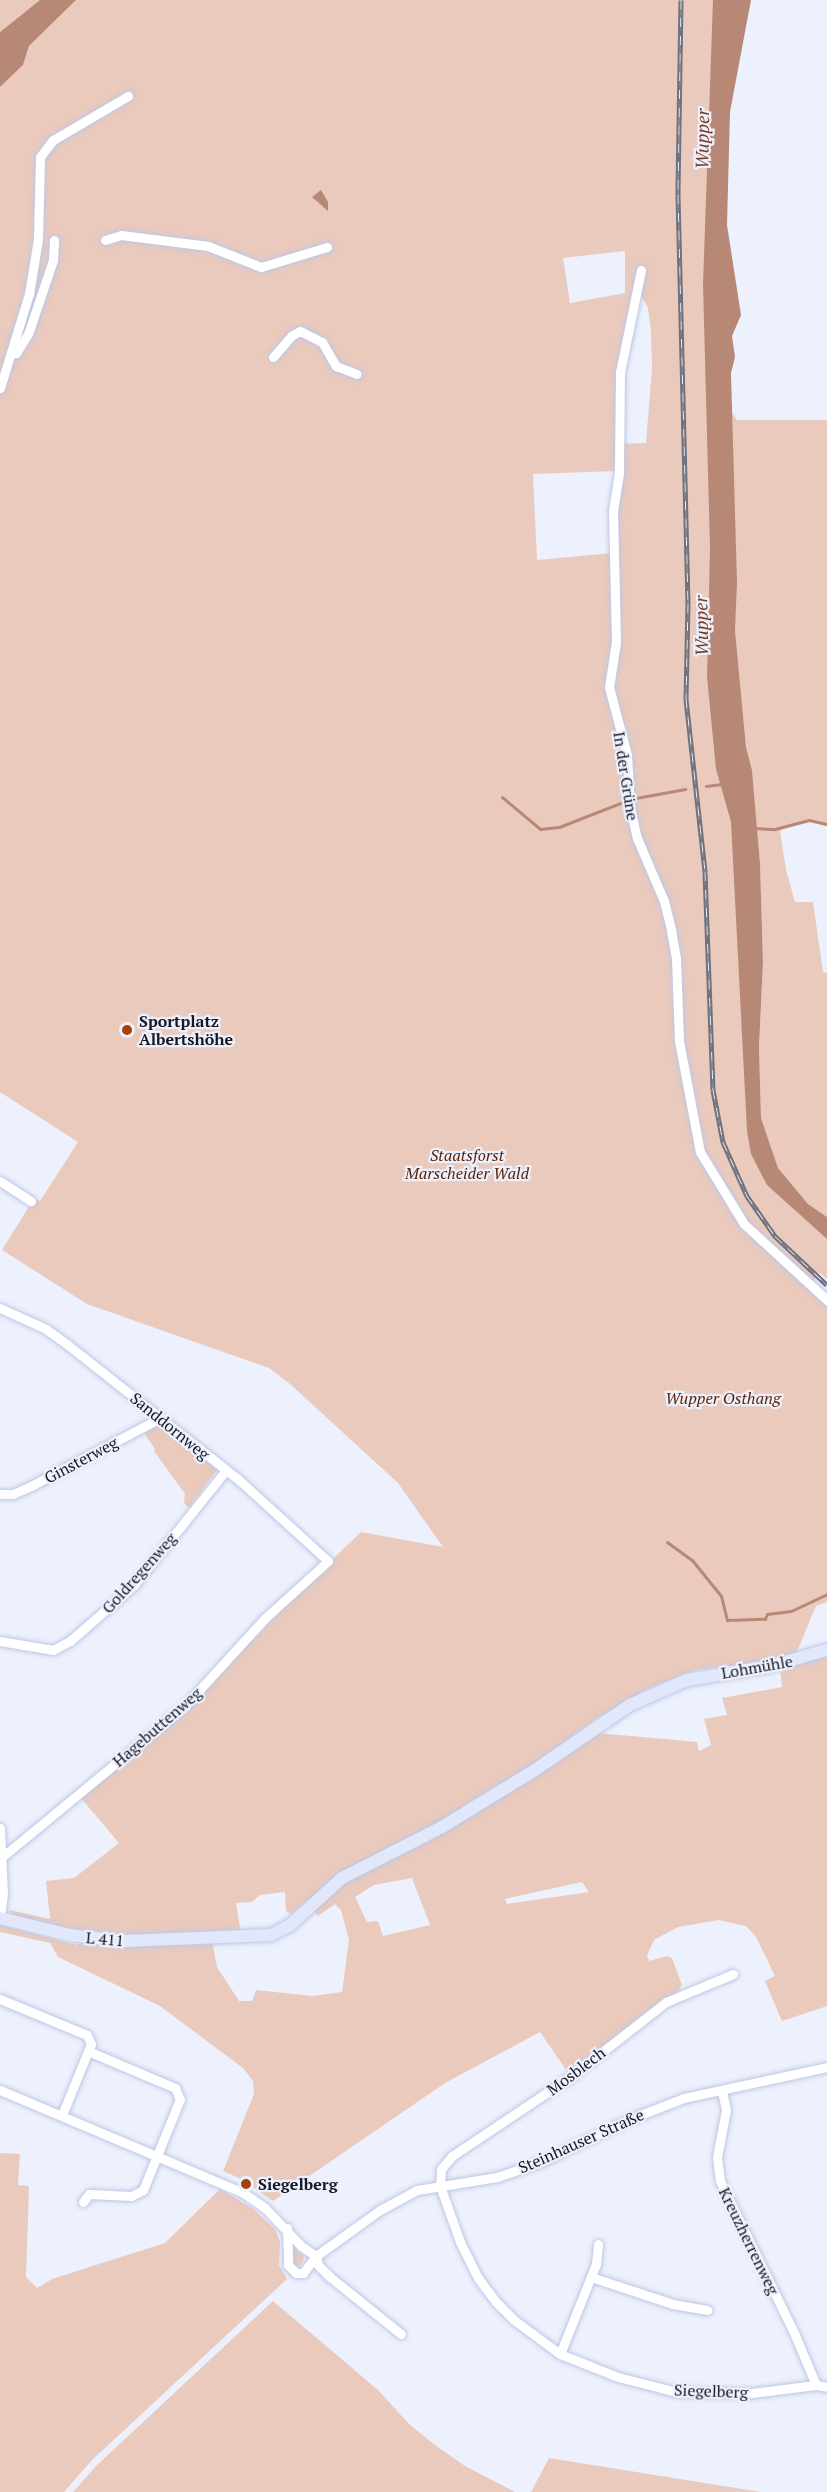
<!DOCTYPE html>
<html>
<head>
<meta charset="utf-8">
<style>
  body { margin:0 }
  #map { position:relative; width:827px; height:2492px; overflow:hidden; background:#edf1fd; font-family:"PT Serif",serif }
  div>[style] { position:absolute }
  .green>* { inset:0; background:#eacabd }
  .water>* { inset:0; background:#b78875 }
  .stream>* { height:3px; margin:-1.5px; padding:0 1.5px; transform-origin:1.5px; border-radius:1.5px; background:#b78875 }
  .roads { filter:drop-shadow(0 0 2px #bec7e4) drop-shadow(0 0 2px #bec7e4) }
  .street>* { height:9px; margin:-4.5px; padding:0 4.5px; transform-origin:4.5px; border-radius:4.5px; background:#fff }
  .secondary>* { height:12px; margin:-6px; padding:0 6px; transform-origin:6px; border-radius:6px; background:#e2e8fc }
  .rail>* { height:5px; margin-top:-2.5px; transform-origin:0; background:repeating-linear-gradient(90deg,#edf1fd 0 9px,#6e727d 0 18px); box-sizing:border-box; border-block:2px solid #6e727d }
  .dots>* { width:16px; height:16px; translate:-50% -50%; box-sizing:border-box; border:3px solid #edf1fd; border-radius:50% }
  span { translate:-50% -50%; white-space:nowrap; text-align:center; line-height:1.15; -webkit-text-stroke:4.5px #edf1fd; paint-order:stroke }
  .street-label { font-size:16px; color:#161923 }
  .poi-label { font-size:16px; color:#161923; font-weight:700 }
  .left { translate:0 -50%; text-align:left }
  .park-label { font-size:16px; color:#591f01; font-style:italic }
  .water-label { font-size:18px; color:#773a1f; font-style:italic }
</style>
</head>
<body>
<div id="map">
  <div class="green">
    <div style="clip-path:polygon(0 0,40px 0,0 32px)"></div>
    <div style="clip-path:polygon(evenodd,76px 0,725px 0,714px 92px,753px 1109px,771px 1171px,827px 1229px,827px 1279px,820px 1273px,808px 1287px,827px 1305px,827px 1602px,816px 1606px,796px 1654px,767px 1661px,696px 1670px,649px 1688px,596px 1719px,532px 1765px,465px 1805px,471px 1817px,598px 1733px,697px 1742px,699px 1751px,711px 1745px,704px 1719px,727px 1715px,722px 1698px,782px 1687px,780px 1670px,827px 1656px,827px 2006px,782px 2021px,765px 1981px,775px 1976px,756px 1937px,746px 1926px,719px 1920px,678px 1927px,654px 1940px,647px 1955px,649px 1961px,667px 1956px,672px 1958px,682px 1985px,677px 1993px,569px 2074px,540px 2032px,445px 2083px,273px 2201px,241px 2179px,223px 2171px,254px 2094px,253px 2081px,243px 2068px,160px 2006px,58px 1957px,50px 1943px,0 1932px,0 1925px,77px 1945px,84px 1942px,134px 1947px,212px 1941px,217px 1967px,239px 2001px,252px 2001px,256px 1990px,312px 1996px,342px 1992px,349px 1940px,341px 1910px,335px 1904px,318px 1916px,305px 1902px,291px 1914px,286px 1911px,285px 1892px,260px 1895px,252px 1902px,236px 1903px,241px 1933px,141px 1935px,92px 1933px,15px 1916px,9px 1910px,50px 1919px,46px 1881px,74px 1878px,119px 1843px,80px 1797px,181px 1715px,308px 1583px,361px 1532px,443px 1547px,398px 1483px,290px 1384px,269px 1368px,87px 1304px,2px 1250px,30px 1205px,36px 1199px,40px 1201px,78px 1142px,0 1092px,0 87px,23px 65px,29px 46px,76px 0,625px 251px,625px 293px,570px 303px,563px 258px,625px 251px,76px 0,637px 296px,643px 299px,648px 308px,651px 332px,652px 368px,646px 443px,620px 444px,620px 373px,637px 296px,76px 0,616px 471px,613px 553px,537px 560px,533px 474px,616px 471px,76px 0,412px 1878px,430px 1925px,383px 1936px,378px 1921px,367px 1922px,355px 1897px,374px 1885px,412px 1878px,76px 0,582px 1882px,589px 1892px,507px 1904px,505px 1899px,582px 1882px)"></div>
    <div style="clip-path:polygon(732px 413px,737px 420px,827px 420px,827px 826px,810px 822px,783px 828px,780px 831px,786px 870px,795px 902px,813px 902px,823px 972px,827px 973px,827px 1217px,808px 1204px,778px 1168px,761px 1118px,759px 1047px,763px 962px,760px 863px,752px 770px,746px 747px,735px 630px)"></div>
    <div style="clip-path:polygon(157px 1426px,163px 1426px,217px 1470px,189px 1508px,184px 1503px,185px 1494px,154px 1451px,155px 1449px,144px 1433px)"></div>
    <div style="clip-path:polygon(0 2153px,20px 2154px,18px 2185px,29px 2186px,26px 2277px,37px 2288px,52px 2279px,165px 2243px,220px 2189px,252px 2208px,275px 2229px,280px 2242px,279px 2265px,287px 2279px,91px 2461px,64px 2492px,0 2492px)"></div>
    <div style="clip-path:polygon(292px 2246px,303px 2255px,304px 2259px,301px 2265px,297px 2266px,291px 2259px)"></div>
    <div style="clip-path:polygon(273px 2301px,378px 2390px,409px 2424px,435px 2445px,465px 2466px,515px 2492px,73px 2492px,96px 2466px)"></div>
    <div style="clip-path:polygon(549px 2458px,742px 2489px,761px 2492px,531px 2492px)"></div>
  </div>
  <div class="water">
    <div style="clip-path:polygon(40px 0,76px 0,29px 46px,23px 65px,0 87px,0 32px)"></div>
    <div style="clip-path:polygon(713px 0,751px 0,730px 112px,727px 225px,741px 315px,732px 336px,735px 357px,731px 373px,737px 583px,735px 630px,746px 747px,752px 770px,760px 863px,763px 962px,759px 1047px,761px 1118px,778px 1168px,808px 1204px,827px 1217px,827px 1239px,767px 1185px,751px 1154px,747px 1131px,731px 822px,716px 769px,707px 677px,710px 548px,703px 284px)"></div>
    <div style="clip-path:polygon(321px 190px,328px 202px,328px 211px,312px 197px)"></div>
  </div>
  <div class="stream">
    <div style="left:706px;top:786px;width:16px;rotate:-7deg"></div>
    <div style="left:502px;top:797px;width:50px;rotate:40.1deg"></div>
    <div style="left:540px;top:829px;width:19px;rotate:-6deg"></div>
    <div style="left:559px;top:827px;width:69px;rotate:-21.3deg"></div>
    <div style="left:636px;top:798px;width:50px;rotate:-10.4deg"></div>
    <div style="left:753px;top:828px;width:22px;rotate:3deg"></div>
    <div style="left:775px;top:829px;width:35px;rotate:-15deg"></div>
    <div style="left:809px;top:820px;width:18px;rotate:13deg"></div>
    <div style="left:667px;top:1542px;width:31px;rotate:36deg"></div>
    <div style="left:692px;top:1560px;width:46px;rotate:51.1deg"></div>
    <div style="left:721px;top:1596px;width:25px;rotate:76deg"></div>
    <div style="left:727px;top:1620px;width:38px;rotate:-2deg"></div>
    <div style="left:765px;top:1619px;width:5px;rotate:-68deg"></div>
    <div style="left:767px;top:1614px;width:24px;rotate:-7deg"></div>
    <div style="left:791px;top:1611px;width:40px;rotate:-25deg"></div>
  </div>
  <div class="roads">
    <div class="street">
      <div style="left:105px;top:240px;width:17px;rotate:-17deg"></div>
      <div style="left:121px;top:235px;width:88px;rotate:7.2deg"></div>
      <div style="left:208px;top:246px;width:57px;rotate:21.6deg"></div>
      <div style="left:261px;top:267px;width:69px;rotate:-16.9deg"></div>
      <div style="left:641px;top:270px;width:104px;rotate:101.6deg"></div>
      <div style="left:620px;top:372px;width:101px;rotate:90.6deg"></div>
      <div style="left:619px;top:473px;width:37px;rotate:99deg"></div>
      <div style="left:613px;top:510px;width:132px;rotate:88.7deg"></div>
      <div style="left:616px;top:642px;width:46px;rotate:98.8deg"></div>
      <div style="left:609px;top:687px;width:70px;rotate:75.2deg"></div>
      <div style="left:627px;top:755px;width:53px;rotate:86.8deg"></div>
      <div style="left:630px;top:808px;width:31px;rotate:77deg"></div>
      <div style="left:637px;top:838px;width:69px;rotate:66.8deg"></div>
      <div style="left:664px;top:901px;width:30px;rotate:76deg"></div>
      <div style="left:671px;top:930px;width:29px;rotate:80deg"></div>
      <div style="left:676px;top:959px;width:82px;rotate:87.9deg"></div>
      <div style="left:679px;top:1041px;width:113px;rotate:79.3deg"></div>
      <div style="left:700px;top:1152px;width:84px;rotate:58.6deg"></div>
      <div style="left:744px;top:1224px;width:113px;rotate:42.5deg"></div>
      <div style="left:11px;top:354px;width:5px;rotate:-11deg"></div>
      <div style="left:16px;top:353px;width:22px;rotate:-58deg"></div>
      <div style="left:28px;top:334px;width:78px;rotate:-71.3deg"></div>
      <div style="left:53px;top:260px;width:20px;rotate:-87deg"></div>
      <div style="left:273px;top:357px;width:28px;rotate:-49deg"></div>
      <div style="left:291px;top:336px;width:10px;rotate:-29deg"></div>
      <div style="left:300px;top:331px;width:25px;rotate:27deg"></div>
      <div style="left:322px;top:342px;width:28px;rotate:60deg"></div>
      <div style="left:336px;top:366px;width:22px;rotate:21deg"></div>
      <div style="left:0;top:388px;width:98px;rotate:-72.9deg"></div>
      <div style="left:29px;top:294px;width:56px;rotate:-80.7deg"></div>
      <div style="left:38px;top:239px;width:82px;rotate:-88.6deg"></div>
      <div style="left:40px;top:157px;width:21px;rotate:-53deg"></div>
      <div style="left:53px;top:140px;width:87px;rotate:-30.4deg"></div>
      <div style="left:0;top:1181px;width:37px;rotate:33deg"></div>
      <div style="left:0;top:1308px;width:51px;rotate:24.5deg"></div>
      <div style="left:46px;top:1329px;width:27px;rotate:36deg"></div>
      <div style="left:68px;top:1345px;width:218px;rotate:38.3deg"></div>
      <div style="left:239px;top:1480px;width:120px;rotate:42.3deg"></div>
      <div style="left:328px;top:1561px;width:86px;rotate:137.8deg"></div>
      <div style="left:264px;top:1619px;width:119px;rotate:132.3deg"></div>
      <div style="left:184px;top:1707px;width:236px;rotate:140.5deg"></div>
      <div style="left:0;top:1494px;width:13px"></div>
      <div style="left:13px;top:1494px;width:20px;rotate:-24deg"></div>
      <div style="left:31px;top:1486px;width:146px;rotate:-27.8deg"></div>
      <div style="left:0;top:1641px;width:54px;rotate:9.6deg"></div>
      <div style="left:53px;top:1650px;width:19px;rotate:-28deg"></div>
      <div style="left:70px;top:1641px;width:85px;rotate:-41.2deg"></div>
      <div style="left:134px;top:1585px;width:147px;rotate:-51.3deg"></div>
      <div style="left:0;top:1828px;width:65px;rotate:87.4deg"></div>
      <div style="left:3px;top:1893px;width:25px;rotate:97deg"></div>
      <div style="left:733px;top:1974px;width:73px;rotate:157.3deg"></div>
      <div style="left:666px;top:2002px;width:122px;rotate:142deg"></div>
      <div style="left:570px;top:2077px;width:142px;rotate:146.2deg"></div>
      <div style="left:452px;top:2156px;width:17px;rotate:130deg"></div>
      <div style="left:441px;top:2169px;width:17px;rotate:93deg"></div>
      <div style="left:440px;top:2186px;width:59px;rotate:70.3deg"></div>
      <div style="left:460px;top:2242px;width:40px;rotate:63.4deg"></div>
      <div style="left:478px;top:2278px;width:30px;rotate:53deg"></div>
      <div style="left:496px;top:2302px;width:25px;rotate:45deg"></div>
      <div style="left:514px;top:2320px;width:57px;rotate:36.5deg"></div>
      <div style="left:560px;top:2354px;width:62px;rotate:21.6deg"></div>
      <div style="left:618px;top:2377px;width:61px;rotate:14.3deg"></div>
      <div style="left:677px;top:2392px;width:75px;rotate:0.8deg"></div>
      <div style="left:752px;top:2393px;width:64px;rotate:-7.1deg"></div>
      <div style="left:816px;top:2385px;width:11px;rotate:10deg"></div>
      <div style="left:0;top:1999px;width:94px;rotate:22.5deg"></div>
      <div style="left:87px;top:2035px;width:10px;rotate:66deg"></div>
      <div style="left:91px;top:2044px;width:8px;rotate:113deg"></div>
      <div style="left:88px;top:2051px;width:95px;rotate:23deg"></div>
      <div style="left:175px;top:2088px;width:12px;rotate:66deg"></div>
      <div style="left:180px;top:2099px;width:98px;rotate:112.1deg"></div>
      <div style="left:143px;top:2190px;width:13px;rotate:153deg"></div>
      <div style="left:131px;top:2196px;width:42px;rotate:-177.3deg"></div>
      <div style="left:89px;top:2194px;width:10px;rotate:127deg"></div>
      <div style="left:0;top:2090px;width:263px;rotate:22.9deg"></div>
      <div style="left:242px;top:2192px;width:28px;rotate:35deg"></div>
      <div style="left:265px;top:2208px;width:52px;rotate:46.5deg"></div>
      <div style="left:301px;top:2246px;width:18px;rotate:34deg"></div>
      <div style="left:316px;top:2256px;width:9px;rotate:77deg"></div>
      <div style="left:318px;top:2265px;width:17px;rotate:45deg"></div>
      <div style="left:330px;top:2277px;width:91px;rotate:38.8deg"></div>
      <div style="left:722px;top:2091px;width:19px;rotate:78deg"></div>
      <div style="left:726px;top:2110px;width:48px;rotate:100.8deg"></div>
      <div style="left:717px;top:2157px;width:24px;rotate:83deg"></div>
      <div style="left:720px;top:2181px;width:171px;rotate:64deg"></div>
      <div style="left:795px;top:2335px;width:54px;rotate:67.2deg"></div>
      <div style="left:62px;top:2115px;width:69px;rotate:-67.9deg"></div>
      <div style="left:287px;top:2228px;width:37px;rotate:88deg"></div>
      <div style="left:288px;top:2265px;width:11px;rotate:45deg"></div>
      <div style="left:296px;top:2273px;width:7px"></div>
      <div style="left:303px;top:2273px;width:21px;rotate:-53deg"></div>
      <div style="left:316px;top:2256px;width:79px;rotate:-35.7deg"></div>
      <div style="left:380px;top:2210px;width:42px;rotate:-28.4deg"></div>
      <div style="left:417px;top:2190px;width:81px;rotate:-9.2deg"></div>
      <div style="left:497px;top:2177px;width:49px;rotate:-19.2deg"></div>
      <div style="left:543px;top:2161px;width:97px;rotate:-25.8deg"></div>
      <div style="left:630px;top:2119px;width:58px;rotate:-21.3deg"></div>
      <div style="left:684px;top:2098px;width:146px;rotate:-12.2deg"></div>
      <div style="left:591px;top:2277px;width:86px;rotate:18.2deg"></div>
      <div style="left:673px;top:2304px;width:35px;rotate:10deg"></div>
      <div style="left:560px;top:2354px;width:97px;rotate:-68.2deg"></div>
      <div style="left:596px;top:2264px;width:20px;rotate:-84deg"></div>
    </div>
    <div class="secondary">
      <div style="left:0;top:1918px;width:71px;rotate:13.8deg"></div>
      <div style="left:69px;top:1935px;width:55px;rotate:6.2deg"></div>
      <div style="left:124px;top:1941px;width:147px;rotate:-2.3deg"></div>
      <div style="left:271px;top:1935px;width:20px;rotate:-27deg"></div>
      <div style="left:289px;top:1926px;width:72px;rotate:-42.2deg"></div>
      <div style="left:342px;top:1878px;width:112px;rotate:-27deg"></div>
      <div style="left:442px;top:1827px;width:109px;rotate:-31.5deg"></div>
      <div style="left:535px;top:1770px;width:115px;rotate:-34.4deg"></div>
      <div style="left:630px;top:1705px;width:62px;rotate:-23.7deg"></div>
      <div style="left:687px;top:1680px;width:84px;rotate:-9.6deg"></div>
      <div style="left:770px;top:1666px;width:59px;rotate:-15.7deg"></div>
    </div>
  </div>
  <div class="rail">
    <div style="left:681px;top:0;width:195px;rotate:90.9deg"></div>
    <div style="left:678px;top:195px;width:409px;rotate:88.6deg"></div>
    <div style="left:688px;top:604px;width:95px;rotate:91.2deg"></div>
    <div style="left:686px;top:699px;width:174px;rotate:83.7deg"></div>
    <div style="left:705px;top:872px;width:218px;rotate:87.9deg"></div>
    <div style="left:713px;top:1090px;width:53px;rotate:79.1deg"></div>
    <div style="left:723px;top:1142px;width:59px;rotate:66deg"></div>
    <div style="left:747px;top:1196px;width:49px;rotate:55deg"></div>
    <div style="left:775px;top:1236px;width:71px;rotate:43.3deg"></div>
  </div>
  <div class="dots">
    <div style="left:127px;top:1030px;background:#a44107"></div>
    <div style="left:246px;top:2184px;background:#a44107"></div>
  </div>
  <div class="street-label">
    <span style="left:626px;top:776px;rotate:81deg">In der Grüne</span>
    <span style="left:170px;top:1426px;rotate:39deg">Sanddornweg</span>
    <span style="left:81px;top:1460px;rotate:-28deg">Ginsterweg</span>
    <span style="left:139px;top:1573px;rotate:-48deg">Goldregenweg</span>
    <span style="left:757px;top:1667px;rotate:-10deg">Lohmühle</span>
    <span style="left:157px;top:1727px;rotate:-41deg">Hagebuttenweg</span>
    <span style="left:105px;top:1939px;rotate:5deg">L 411</span>
    <span style="left:576px;top:2071px;rotate:-37deg">Mosblech</span>
    <span style="left:581px;top:2141px;rotate:-24deg">Steinhauser Straße</span>
    <span style="left:749px;top:2241px;rotate:64deg">Kreuzherrenweg</span>
    <span style="left:711px;top:2391px;rotate:2deg">Siegelberg</span>
  </div>
  <div class="poi-label">
    <span class="left" style="left:139px;top:1030px">Sportplatz<br>Albertshöhe</span>
    <span class="left" style="left:258px;top:2184px">Siegelberg</span>
  </div>
  <div class="park-label">
    <span style="left:467px;top:1164px">Staatsforst<br>Marscheider Wald</span>
    <span style="left:723px;top:1398px">Wupper Osthang</span>
  </div>
  <div class="water-label">
    <span style="left:702px;top:139px;rotate:-89deg">Wupper</span>
    <span style="left:701px;top:626px;rotate:-91deg">Wupper</span>
  </div>
</div>
</body>
</html>
